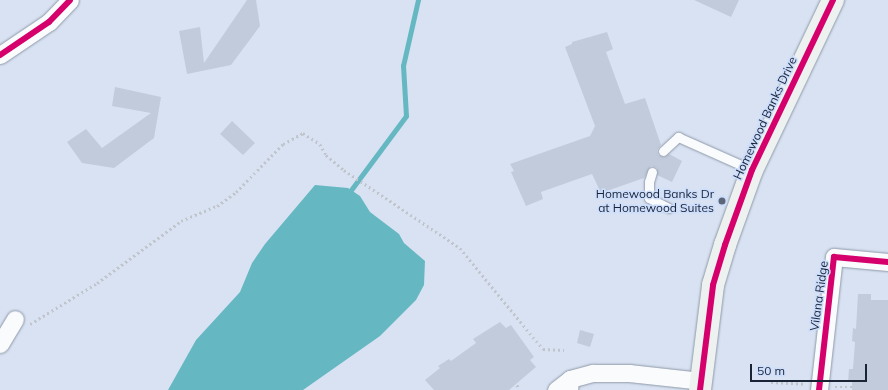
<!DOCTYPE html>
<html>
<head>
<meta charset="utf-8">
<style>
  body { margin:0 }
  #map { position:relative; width:888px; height:390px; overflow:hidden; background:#d8e2f2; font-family:Mulish,sans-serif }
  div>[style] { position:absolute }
  .water>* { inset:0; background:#65b8c2 }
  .stream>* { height:4.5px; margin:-2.25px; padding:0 2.25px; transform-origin:2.25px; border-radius:2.25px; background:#65b8c2 }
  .building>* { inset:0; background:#c1cbdc }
  .path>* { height:2.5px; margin-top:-1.25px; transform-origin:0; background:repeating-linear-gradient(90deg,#c0c5cb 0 2px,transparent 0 5px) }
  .roads { filter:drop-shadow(0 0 1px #8f99a8) drop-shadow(0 0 1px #8f99a8) }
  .lane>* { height:9px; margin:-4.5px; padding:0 4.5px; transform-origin:4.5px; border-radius:4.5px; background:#f9fbfd }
  .street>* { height:17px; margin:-8.5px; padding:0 8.5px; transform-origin:8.5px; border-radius:8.5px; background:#f9fbfd }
  .secondary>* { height:22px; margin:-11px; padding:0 11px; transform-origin:11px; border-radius:11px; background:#edf1f0 }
  .cycleway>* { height:6px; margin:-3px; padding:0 3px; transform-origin:3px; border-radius:3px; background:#d6006c }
  .dots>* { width:11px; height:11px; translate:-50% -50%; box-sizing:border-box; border:2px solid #cddefd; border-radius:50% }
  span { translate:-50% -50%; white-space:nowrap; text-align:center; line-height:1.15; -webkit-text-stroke:3px #cddefd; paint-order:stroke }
  .street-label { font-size:12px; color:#1a2437 }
  .poi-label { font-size:12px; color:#1a2437 }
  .right { translate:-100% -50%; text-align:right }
  .scale { position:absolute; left:750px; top:364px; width:117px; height:18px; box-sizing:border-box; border:2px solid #1a2437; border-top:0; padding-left:5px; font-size:12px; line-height:14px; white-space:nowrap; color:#1a2437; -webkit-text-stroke:3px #cddefd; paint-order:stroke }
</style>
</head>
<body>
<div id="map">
  <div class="water">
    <div style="clip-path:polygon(315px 185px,348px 188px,360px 196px,370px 212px,399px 234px,404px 243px,425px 261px,424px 285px,416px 300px,380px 336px,303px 390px,168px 390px,196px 340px,240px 292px,252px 263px,265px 244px)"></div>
  </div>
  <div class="stream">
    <div style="left:351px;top:190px;width:92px;rotate:-53.4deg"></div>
    <div style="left:406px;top:116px;width:50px;rotate:-93.4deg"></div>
    <div style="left:403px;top:66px;width:68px;rotate:-77.2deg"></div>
  </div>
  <div class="building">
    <div style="clip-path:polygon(247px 0,256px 0,260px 26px,231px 65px,187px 74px,179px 31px,200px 27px,204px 63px)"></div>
    <div style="clip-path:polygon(694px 0,739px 0,731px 17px)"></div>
    <div style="clip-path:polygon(607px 32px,613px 49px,606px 52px,625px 104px,645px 98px,661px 145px,657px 150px,658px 155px,664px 157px,669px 154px,682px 161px,672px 182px,657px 175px,657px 168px,651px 166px,644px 178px,601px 193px,592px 174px,541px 192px,543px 199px,526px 206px,511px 172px,514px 171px,510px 164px,590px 136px,595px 126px,565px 47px,572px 44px,572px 42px)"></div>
    <div style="clip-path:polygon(115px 87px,161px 97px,154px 138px,114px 168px,82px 163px,67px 142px,86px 129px,102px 148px,151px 113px,112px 106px)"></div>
    <div style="clip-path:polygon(232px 121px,255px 143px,243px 155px,220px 134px)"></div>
    <div style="clip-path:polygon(858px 294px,871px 294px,871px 300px,888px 300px,888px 390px,852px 390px,852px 382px,848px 382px,849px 369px,853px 369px,855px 342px,852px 341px,853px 328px,856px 329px)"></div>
    <div style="clip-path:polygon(500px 322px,506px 328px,511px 325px,534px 357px,530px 360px,536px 367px,509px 390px,434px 390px,425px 380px,440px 368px,438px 366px,449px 359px,451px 361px,476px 343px,473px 339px)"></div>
    <div style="clip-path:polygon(580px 330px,594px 334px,590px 347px,577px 343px)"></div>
  </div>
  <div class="path">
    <div style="left:30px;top:324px;width:79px;rotate:-31.5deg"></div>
    <div style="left:97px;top:283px;width:104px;rotate:-36.4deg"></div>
    <div style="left:181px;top:221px;width:39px;rotate:-23deg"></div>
    <div style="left:217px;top:206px;width:24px;rotate:-36deg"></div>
    <div style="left:236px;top:192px;width:67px;rotate:-45.6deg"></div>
    <div style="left:283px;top:144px;width:23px;rotate:-29deg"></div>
    <div style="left:303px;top:133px;width:20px;rotate:33deg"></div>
    <div style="left:320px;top:144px;width:13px;rotate:61deg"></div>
    <div style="left:326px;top:155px;width:23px;rotate:40deg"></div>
    <div style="left:344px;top:170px;width:140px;rotate:33.9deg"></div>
    <div style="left:460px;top:248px;width:131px;rotate:50.6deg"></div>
    <div style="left:543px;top:349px;width:21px;rotate:3deg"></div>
    <div style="left:771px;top:382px;width:33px;rotate:3deg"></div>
    <div style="left:517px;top:385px;width:4px;rotate:56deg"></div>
    <div style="left:835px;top:387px;width:17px"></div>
  </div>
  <div class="roads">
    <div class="lane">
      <div style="left:663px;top:151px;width:21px;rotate:-43deg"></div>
      <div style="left:678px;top:137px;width:81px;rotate:24deg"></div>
      <div style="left:652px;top:172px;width:10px;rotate:107deg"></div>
      <div style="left:649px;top:182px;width:16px;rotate:90deg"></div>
      <div style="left:649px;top:198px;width:22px;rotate:27deg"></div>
    </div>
    <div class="street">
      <div style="left:0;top:55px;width:59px;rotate:-34deg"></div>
      <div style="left:49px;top:22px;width:30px;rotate:-46deg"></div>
      <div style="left:0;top:344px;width:29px;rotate:-59deg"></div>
      <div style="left:570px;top:379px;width:24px;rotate:-15deg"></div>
      <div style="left:593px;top:373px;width:36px"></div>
      <div style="left:629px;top:373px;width:72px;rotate:6.3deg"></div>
      <div style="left:556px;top:390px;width:18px;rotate:-38deg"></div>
      <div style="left:570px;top:379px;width:11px;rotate:95deg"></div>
      <div style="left:819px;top:390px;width:134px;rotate:-83.6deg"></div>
      <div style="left:834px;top:257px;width:54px;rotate:5.3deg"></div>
    </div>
    <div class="secondary">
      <div style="left:700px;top:390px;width:106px;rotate:-82.9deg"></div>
      <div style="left:713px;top:285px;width:42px;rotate:-73.3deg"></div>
      <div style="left:725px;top:245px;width:80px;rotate:-70.2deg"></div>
      <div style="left:752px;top:170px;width:188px;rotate:-64.5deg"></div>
    </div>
  </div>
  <div class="cycleway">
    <div style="left:0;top:55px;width:59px;rotate:-34deg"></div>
    <div style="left:49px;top:22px;width:30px;rotate:-46deg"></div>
    <div style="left:700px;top:390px;width:106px;rotate:-82.9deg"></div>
    <div style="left:713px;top:285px;width:42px;rotate:-73.3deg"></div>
    <div style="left:725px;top:245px;width:80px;rotate:-70.2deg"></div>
    <div style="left:752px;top:170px;width:188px;rotate:-64.5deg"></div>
    <div style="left:819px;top:390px;width:134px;rotate:-83.6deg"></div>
    <div style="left:834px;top:257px;width:54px;rotate:5.3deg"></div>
  </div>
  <div class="dots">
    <div style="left:722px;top:201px;background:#5c6678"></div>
  </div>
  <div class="street-label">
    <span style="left:765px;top:118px;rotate:-65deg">Homewood Banks Drive</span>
    <span style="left:819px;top:296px;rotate:-82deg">Vilana Ridge</span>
  </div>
  <div class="poi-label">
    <span class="right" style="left:714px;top:201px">Homewood Banks Dr<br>at Homewood Suites</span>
  </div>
  <div class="scale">50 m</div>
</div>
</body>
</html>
